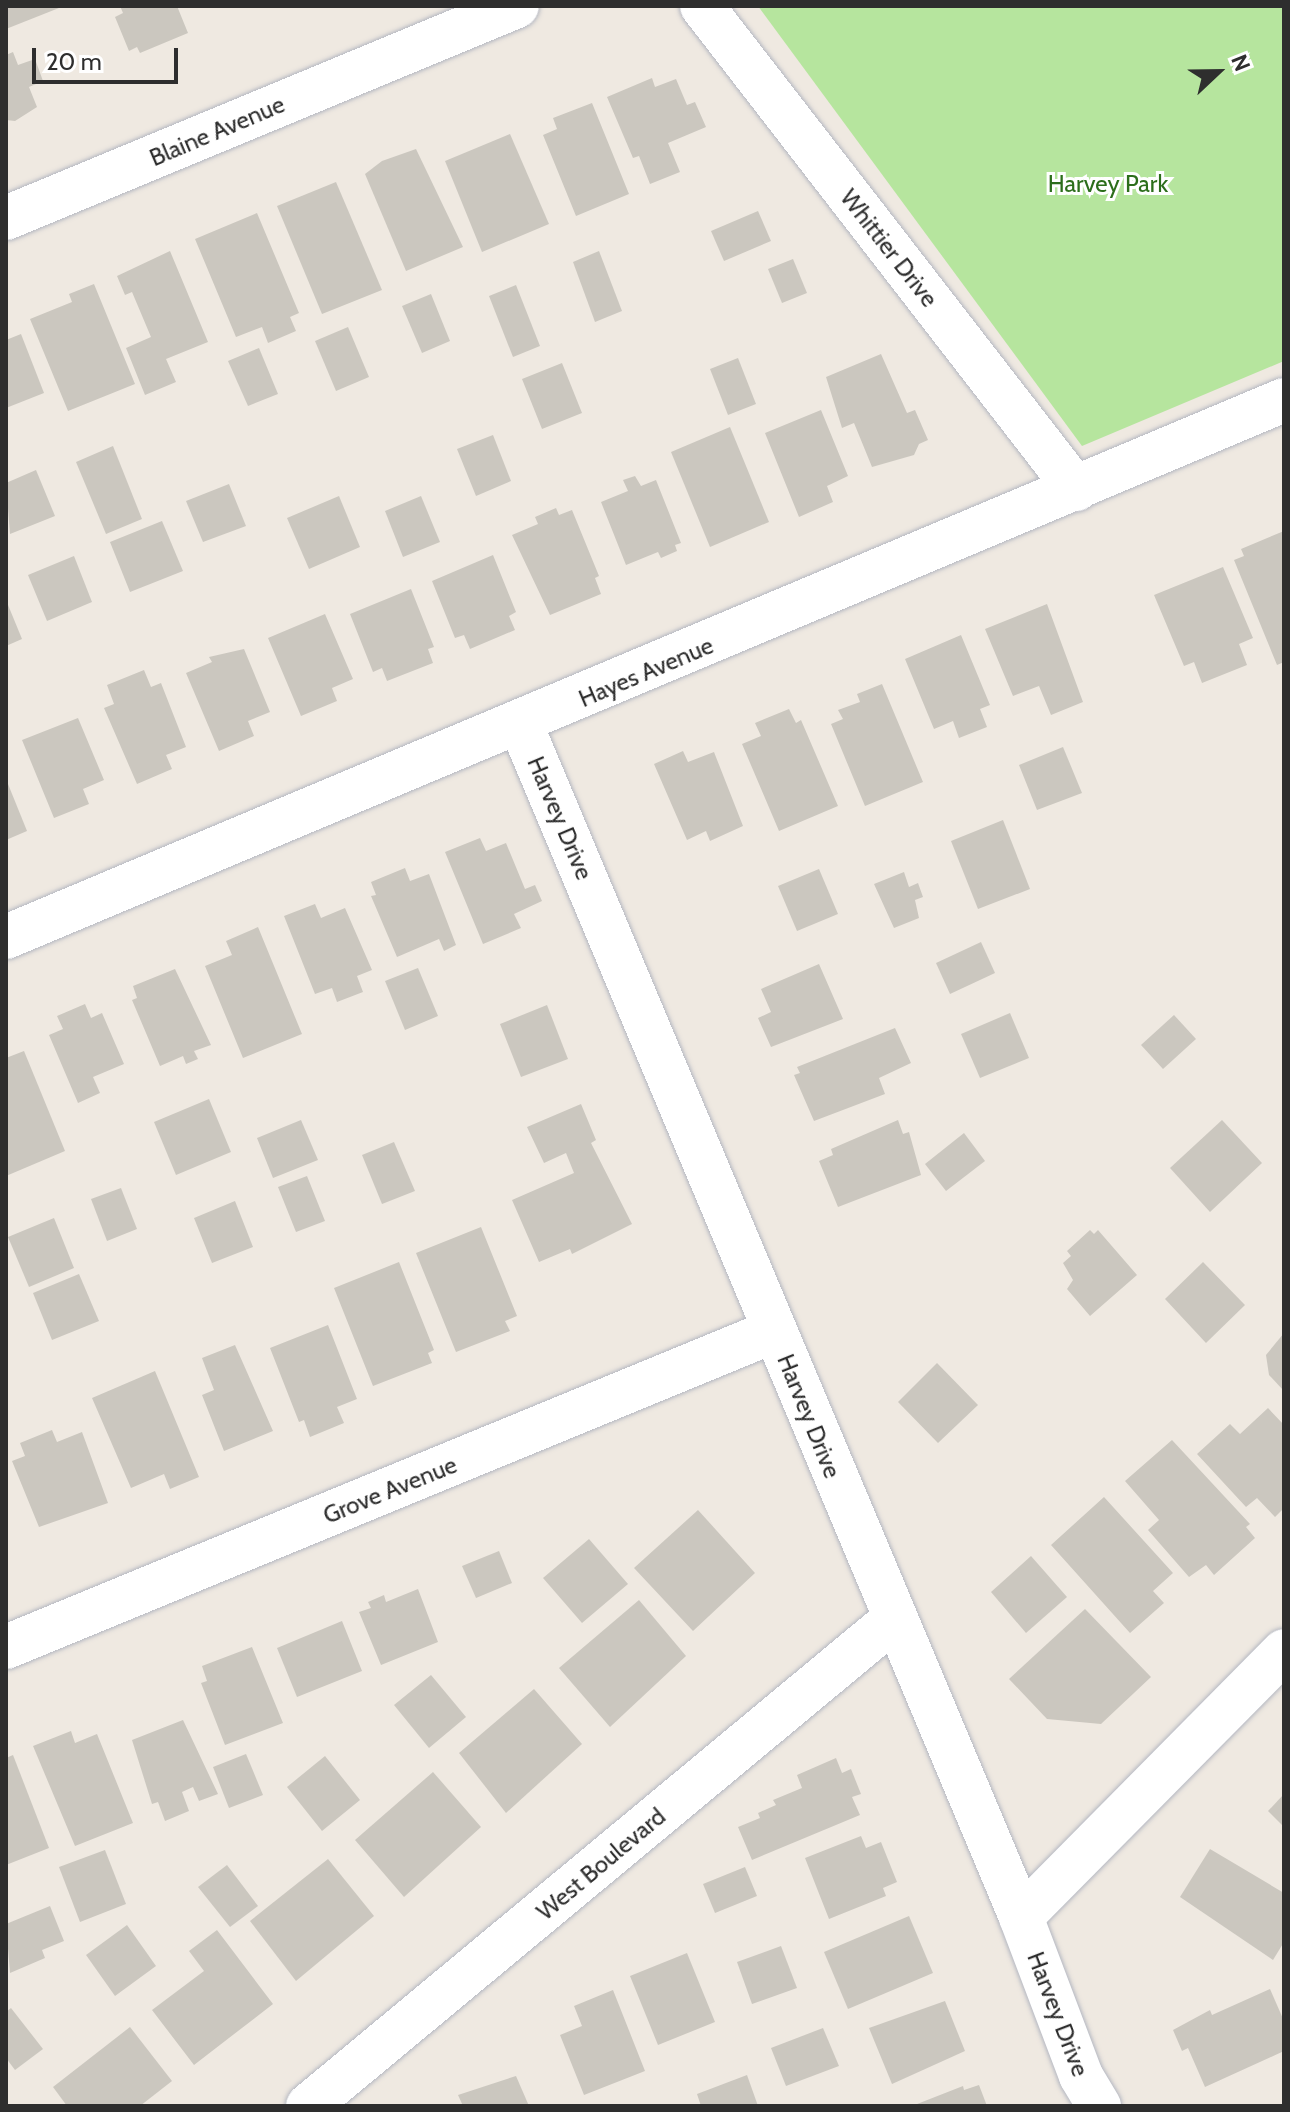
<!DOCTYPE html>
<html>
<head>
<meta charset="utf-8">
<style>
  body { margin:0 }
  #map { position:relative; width:1290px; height:2112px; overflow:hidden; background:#efe9e1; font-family:Cabin,sans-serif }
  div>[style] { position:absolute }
  .green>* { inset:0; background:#b6e59e }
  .building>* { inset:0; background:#cbc7bf }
  .roads { filter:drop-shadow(0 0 2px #b4b7c1) drop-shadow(0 0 2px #b4b7c1) }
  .minor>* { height:44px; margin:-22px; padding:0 22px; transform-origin:22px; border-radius:22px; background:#fff }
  span { translate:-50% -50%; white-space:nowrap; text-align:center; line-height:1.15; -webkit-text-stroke:6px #fff; paint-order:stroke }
  .street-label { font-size:24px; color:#2e2e2e }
  .park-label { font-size:24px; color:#2c6e1b }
  .frame { position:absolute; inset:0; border:8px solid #2e2e2e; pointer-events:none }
  .north { position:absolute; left:1178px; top:32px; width:80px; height:80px; -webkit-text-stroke:6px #fff; paint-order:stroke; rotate:68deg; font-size:22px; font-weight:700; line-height:32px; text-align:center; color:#2e2e2e }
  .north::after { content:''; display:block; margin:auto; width:28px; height:36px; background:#2e2e2e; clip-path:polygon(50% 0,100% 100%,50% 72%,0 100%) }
  .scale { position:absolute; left:32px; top:48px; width:146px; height:36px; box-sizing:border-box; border:4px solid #2e2e2e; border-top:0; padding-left:10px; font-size:24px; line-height:28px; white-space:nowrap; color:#2e2e2e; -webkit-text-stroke:6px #fff; paint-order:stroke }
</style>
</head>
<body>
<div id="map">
  <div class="green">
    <div style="clip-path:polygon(758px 6px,1284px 6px,1284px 361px,1082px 446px)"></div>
  </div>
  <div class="building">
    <div style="clip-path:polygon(6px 6px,64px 6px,6px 29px)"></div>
    <div style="clip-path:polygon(120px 6px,177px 6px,188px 33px,140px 53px,137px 47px,129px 51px,115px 17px,123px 13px)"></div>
    <div style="clip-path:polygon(13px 52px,18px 65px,35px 59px,43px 81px,29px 87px,37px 107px,15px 121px,6px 120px,6px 55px)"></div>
    <div style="clip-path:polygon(652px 78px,655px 87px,676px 79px,687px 105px,695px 102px,706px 127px,668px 143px,680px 172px,650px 184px,639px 156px,633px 158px,607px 97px)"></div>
    <div style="clip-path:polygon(592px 103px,629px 194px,576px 216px,543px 135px,557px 129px,553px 118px)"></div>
    <div style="clip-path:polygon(510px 134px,549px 224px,482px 252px,445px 161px)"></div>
    <div style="clip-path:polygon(416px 149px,463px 247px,406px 271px,365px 174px,382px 161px)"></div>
    <div style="clip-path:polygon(336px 182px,382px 290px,322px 314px,277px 206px)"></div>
    <div style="clip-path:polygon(758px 211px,771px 241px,724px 261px,711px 231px)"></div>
    <div style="clip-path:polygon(257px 213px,299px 313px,290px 317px,296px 331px,268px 343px,262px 327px,236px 337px,195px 239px)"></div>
    <div style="clip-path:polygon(170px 251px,208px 342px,166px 359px,176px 382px,145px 395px,126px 348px,151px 337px,132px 292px,125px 295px,117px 276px)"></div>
    <div style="clip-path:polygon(599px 251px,622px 311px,595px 322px,573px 262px)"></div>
    <div style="clip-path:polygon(793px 259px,807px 293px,782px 303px,768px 269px)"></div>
    <div style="clip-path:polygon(94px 284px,135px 384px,68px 411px,30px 319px,72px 302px,69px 294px)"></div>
    <div style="clip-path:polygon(516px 285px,540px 346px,513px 357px,489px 296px)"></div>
    <div style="clip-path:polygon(431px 294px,450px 341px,422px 353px,402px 306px)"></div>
    <div style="clip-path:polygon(348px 327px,369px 377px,336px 391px,315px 341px)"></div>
    <div style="clip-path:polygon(21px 334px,44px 393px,6px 408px,6px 340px)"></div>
    <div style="clip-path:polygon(259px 348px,278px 394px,248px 406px,228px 361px)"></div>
    <div style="clip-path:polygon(881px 354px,907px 413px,915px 410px,928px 440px,919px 444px,914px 455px,872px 467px,854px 423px,842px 428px,826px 377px)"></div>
    <div style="clip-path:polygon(738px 358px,756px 404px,728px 415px,710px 369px)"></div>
    <div style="clip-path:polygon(562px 363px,582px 413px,542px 429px,522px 379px)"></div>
    <div style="clip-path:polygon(821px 410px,848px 476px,827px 486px,833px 502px,799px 517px,765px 433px)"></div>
    <div style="clip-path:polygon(730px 427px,769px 522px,710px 547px,671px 452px)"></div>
    <div style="clip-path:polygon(493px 435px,511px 481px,476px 496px,457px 449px)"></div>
    <div style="clip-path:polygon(113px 446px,142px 519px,106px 534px,76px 462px)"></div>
    <div style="clip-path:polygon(36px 470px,55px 516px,10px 534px,6px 483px)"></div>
    <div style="clip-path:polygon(635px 476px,641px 486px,656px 480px,681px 543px,675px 545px,677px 551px,661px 558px,658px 552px,626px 565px,601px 502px,628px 491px,623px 480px)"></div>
    <div style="clip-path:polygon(229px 484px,246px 526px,203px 542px,186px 501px)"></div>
    <div style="clip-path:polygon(339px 496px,360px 547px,309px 569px,287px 518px)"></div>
    <div style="clip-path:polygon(421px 496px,440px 542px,403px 557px,385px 511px)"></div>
    <div style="clip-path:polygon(556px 508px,559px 515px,572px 510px,599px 576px,595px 578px,601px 594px,550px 615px,512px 535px,538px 524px,535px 517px)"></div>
    <div style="clip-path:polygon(162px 521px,183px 571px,130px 592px,110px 542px)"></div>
    <div style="clip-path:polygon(1284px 531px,1284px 662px,1277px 665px,1234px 560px,1244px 556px,1241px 549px)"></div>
    <div style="clip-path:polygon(493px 555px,516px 612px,509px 616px,515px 630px,470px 649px,464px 635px,455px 638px,432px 581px)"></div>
    <div style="clip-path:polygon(74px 556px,92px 602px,47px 621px,28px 575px)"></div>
    <div style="clip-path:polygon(1223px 567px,1253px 638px,1239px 644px,1247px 665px,1202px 683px,1194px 662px,1184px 666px,1154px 595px)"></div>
    <div style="clip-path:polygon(411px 589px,434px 647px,428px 649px,433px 663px,387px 681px,382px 668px,373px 672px,350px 614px)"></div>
    <div style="clip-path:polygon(6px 600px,22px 639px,6px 646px)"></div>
    <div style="clip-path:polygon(1047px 604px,1083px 702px,1051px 715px,1039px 686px,1013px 696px,985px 629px)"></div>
    <div style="clip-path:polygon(325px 614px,353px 679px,332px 688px,337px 701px,301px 716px,268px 638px)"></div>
    <div style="clip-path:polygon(961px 635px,990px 705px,980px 709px,987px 727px,959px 738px,953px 721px,934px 729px,905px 659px)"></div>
    <div style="clip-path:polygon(244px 649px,270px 712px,248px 721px,254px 736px,219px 751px,186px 673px,212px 662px,209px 657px)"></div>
    <div style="clip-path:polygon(144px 670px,151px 687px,161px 683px,186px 747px,166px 755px,172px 769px,137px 784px,104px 708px,114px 704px,107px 685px)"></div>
    <div style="clip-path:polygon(882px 684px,923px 782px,865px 806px,831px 724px,843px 719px,838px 710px,860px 702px,857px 694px)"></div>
    <div style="clip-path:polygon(789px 709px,796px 723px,801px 720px,838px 806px,779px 831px,742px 744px,761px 736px,755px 723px)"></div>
    <div style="clip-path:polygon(78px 718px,104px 780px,83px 789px,89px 804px,54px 818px,22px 740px)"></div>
    <div style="clip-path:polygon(1063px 747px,1082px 793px,1037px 810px,1019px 765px)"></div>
    <div style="clip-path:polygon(683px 751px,688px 762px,714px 752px,743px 826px,710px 841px,706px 831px,687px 840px,654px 764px)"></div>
    <div style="clip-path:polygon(6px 779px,27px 831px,6px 840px)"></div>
    <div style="clip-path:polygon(1003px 820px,1030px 889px,978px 909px,951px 841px)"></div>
    <div style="clip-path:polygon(480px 838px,486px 851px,506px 843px,525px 889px,535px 885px,542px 901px,514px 914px,521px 928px,483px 944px,445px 852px)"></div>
    <div style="clip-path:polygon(405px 868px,410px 881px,429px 874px,456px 945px,444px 951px,439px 939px,397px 957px,371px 896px,376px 895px,371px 882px)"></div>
    <div style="clip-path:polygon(819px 869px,838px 914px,797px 931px,778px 886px)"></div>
    <div style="clip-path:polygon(904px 872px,909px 887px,918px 883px,923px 897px,915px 900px,919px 918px,894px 928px,874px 884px)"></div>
    <div style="clip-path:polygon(315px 904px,321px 918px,345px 908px,372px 970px,357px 976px,363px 992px,337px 1002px,332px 988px,315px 994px,284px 916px)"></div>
    <div style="clip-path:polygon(258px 927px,302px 1034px,243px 1058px,205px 966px,232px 955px,226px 941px)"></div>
    <div style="clip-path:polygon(981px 942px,995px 973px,950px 994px,936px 963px)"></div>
    <div style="clip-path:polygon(819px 964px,843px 1019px,771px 1047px,758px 1018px,771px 1012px,761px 989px)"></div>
    <div style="clip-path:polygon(418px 968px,438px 1016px,405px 1030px,385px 981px)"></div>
    <div style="clip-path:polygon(175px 969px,211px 1045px,194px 1051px,198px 1059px,186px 1064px,183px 1056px,160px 1066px,132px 1000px,137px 998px,133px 986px)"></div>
    <div style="clip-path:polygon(85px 1004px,91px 1018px,102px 1013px,124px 1064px,93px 1077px,100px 1093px,78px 1103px,49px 1035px,63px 1029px,57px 1016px)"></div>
    <div style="clip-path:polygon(547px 1005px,568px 1059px,521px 1077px,500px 1024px)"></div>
    <div style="clip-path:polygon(1010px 1013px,1029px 1058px,980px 1078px,961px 1034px)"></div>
    <div style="clip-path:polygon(1174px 1015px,1196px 1039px,1163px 1069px,1141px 1045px)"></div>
    <div style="clip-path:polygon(895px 1028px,911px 1063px,879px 1078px,885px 1094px,814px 1121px,794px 1075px,800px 1073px,797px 1067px)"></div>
    <div style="clip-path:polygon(24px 1051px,65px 1151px,6px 1176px,6px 1058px)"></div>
    <div style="clip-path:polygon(209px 1099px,231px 1152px,176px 1175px,154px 1122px)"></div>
    <div style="clip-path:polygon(581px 1104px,596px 1140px,591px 1143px,632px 1224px,572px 1254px,570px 1249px,539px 1262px,512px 1200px,574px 1173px,566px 1153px,544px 1163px,527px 1127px)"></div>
    <div style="clip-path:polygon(301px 1120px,318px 1160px,273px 1178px,257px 1138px)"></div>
    <div style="clip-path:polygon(898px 1120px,903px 1134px,909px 1132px,921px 1175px,838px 1207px,819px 1161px,833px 1155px,831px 1149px)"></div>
    <div style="clip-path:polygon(1222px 1120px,1262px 1163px,1210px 1212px,1170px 1168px)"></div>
    <div style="clip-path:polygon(964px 1133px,985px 1161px,946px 1191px,925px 1164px)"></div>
    <div style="clip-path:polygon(394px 1142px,415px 1191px,382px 1204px,362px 1155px)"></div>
    <div style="clip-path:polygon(307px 1176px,325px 1221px,296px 1232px,278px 1187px)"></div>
    <div style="clip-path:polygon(121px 1188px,137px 1229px,107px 1241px,91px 1199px)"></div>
    <div style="clip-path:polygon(235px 1201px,253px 1247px,212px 1263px,194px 1218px)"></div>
    <div style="clip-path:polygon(54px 1218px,74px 1268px,29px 1287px,8px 1237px)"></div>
    <div style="clip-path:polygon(481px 1227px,517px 1316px,505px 1321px,510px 1331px,456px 1352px,416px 1253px)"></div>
    <div style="clip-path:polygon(1090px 1230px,1094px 1234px,1098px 1230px,1137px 1275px,1090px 1316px,1067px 1289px,1073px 1280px,1063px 1263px,1071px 1256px,1067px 1251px)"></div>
    <div style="clip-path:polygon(399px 1262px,434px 1350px,428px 1353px,432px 1363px,373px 1386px,334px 1288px)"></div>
    <div style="clip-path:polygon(1203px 1262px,1245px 1305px,1206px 1343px,1165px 1299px)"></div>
    <div style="clip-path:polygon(79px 1274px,99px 1321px,52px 1340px,33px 1293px)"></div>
    <div style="clip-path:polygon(328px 1325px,357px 1399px,337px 1407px,344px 1423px,310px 1437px,304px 1420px,299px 1422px,270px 1348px)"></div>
    <div style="clip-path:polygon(1284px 1333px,1284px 1391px,1269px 1375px,1266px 1355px)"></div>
    <div style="clip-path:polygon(235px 1345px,273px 1431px,224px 1451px,202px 1395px,214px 1390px,202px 1358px)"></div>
    <div style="clip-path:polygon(937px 1363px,978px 1405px,938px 1443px,898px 1402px)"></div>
    <div style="clip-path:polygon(155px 1371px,199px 1477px,170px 1489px,164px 1474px,131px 1488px,92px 1398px)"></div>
    <div style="clip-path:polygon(1268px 1408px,1284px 1425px,1284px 1508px,1275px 1517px,1257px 1498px,1246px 1507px,1197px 1454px,1230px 1424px,1240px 1434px)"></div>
    <div style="clip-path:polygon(52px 1430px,57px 1442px,82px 1432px,108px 1503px,39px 1527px,12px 1461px,25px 1456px,20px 1443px)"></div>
    <div style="clip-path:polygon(1172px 1440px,1250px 1524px,1246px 1527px,1255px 1538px,1214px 1575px,1206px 1565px,1189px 1577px,1148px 1530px,1159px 1520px,1125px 1481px)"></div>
    <div style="clip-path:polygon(1104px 1497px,1173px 1573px,1153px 1591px,1164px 1603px,1130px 1633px,1051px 1545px)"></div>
    <div style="clip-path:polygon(698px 1510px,755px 1573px,693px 1631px,634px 1568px)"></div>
    <div style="clip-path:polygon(589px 1539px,628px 1584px,582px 1623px,543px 1578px)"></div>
    <div style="clip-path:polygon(499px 1551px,512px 1583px,476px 1598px,462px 1566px)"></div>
    <div style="clip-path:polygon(1031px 1556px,1067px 1597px,1026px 1633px,991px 1592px)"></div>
    <div style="clip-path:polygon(418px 1589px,438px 1642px,381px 1665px,359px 1612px,371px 1608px,368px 1602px,384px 1595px,386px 1602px)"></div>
    <div style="clip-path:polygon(639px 1600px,686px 1656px,610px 1727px,559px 1668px)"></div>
    <div style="clip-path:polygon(1085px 1609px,1151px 1677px,1101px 1724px,1047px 1719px,1009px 1679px)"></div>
    <div style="clip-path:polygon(342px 1621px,362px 1671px,297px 1697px,277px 1648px)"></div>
    <div style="clip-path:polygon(252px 1647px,283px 1723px,225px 1745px,201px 1683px,207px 1681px,202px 1666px)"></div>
    <div style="clip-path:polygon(431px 1675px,466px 1717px,429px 1748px,394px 1705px)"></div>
    <div style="clip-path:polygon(534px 1689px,582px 1744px,506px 1813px,459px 1753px)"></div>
    <div style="clip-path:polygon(183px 1720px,218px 1794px,199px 1801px,193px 1787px,182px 1792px,189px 1811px,165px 1821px,158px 1802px,152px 1804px,132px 1740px)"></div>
    <div style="clip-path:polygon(71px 1731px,75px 1743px,97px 1734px,133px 1823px,75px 1846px,33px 1746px)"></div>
    <div style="clip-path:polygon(246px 1754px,263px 1795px,229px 1808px,213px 1767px)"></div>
    <div style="clip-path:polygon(13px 1755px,49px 1848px,6px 1865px,6px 1758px)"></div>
    <div style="clip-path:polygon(325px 1756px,360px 1800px,322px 1831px,287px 1787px)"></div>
    <div style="clip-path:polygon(836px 1758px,842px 1773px,851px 1769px,861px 1794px,852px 1797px,860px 1815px,752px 1860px,738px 1827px,760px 1818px,758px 1813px,776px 1805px,773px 1800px,802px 1788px,797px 1775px)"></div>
    <div style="clip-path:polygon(433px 1772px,481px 1827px,404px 1897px,355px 1840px)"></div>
    <div style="clip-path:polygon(1284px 1794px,1284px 1827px,1268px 1811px)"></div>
    <div style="clip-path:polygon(861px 1836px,866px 1848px,881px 1842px,897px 1882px,883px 1888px,886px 1896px,829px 1919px,805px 1858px)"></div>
    <div style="clip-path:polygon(1210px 1849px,1284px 1893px,1284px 1942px,1273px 1960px,1180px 1897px)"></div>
    <div style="clip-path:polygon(105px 1850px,126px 1904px,80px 1922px,59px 1867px)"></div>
    <div style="clip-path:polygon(328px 1859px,374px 1916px,296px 1981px,250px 1921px)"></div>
    <div style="clip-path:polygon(227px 1865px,258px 1906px,230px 1927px,198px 1887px)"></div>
    <div style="clip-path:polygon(745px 1867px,757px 1896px,715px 1913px,703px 1884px)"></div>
    <div style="clip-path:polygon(50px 1906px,64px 1941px,42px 1950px,45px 1958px,10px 1973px,6px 1924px)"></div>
    <div style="clip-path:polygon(909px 1916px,933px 1973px,848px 2009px,824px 1952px)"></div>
    <div style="clip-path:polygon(127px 1925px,156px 1966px,115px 1996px,86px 1955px)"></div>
    <div style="clip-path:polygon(217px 1930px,273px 2004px,194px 2065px,152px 2010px,204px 1971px,189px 1951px)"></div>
    <div style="clip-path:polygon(781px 1946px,797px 1988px,752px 2004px,737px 1962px)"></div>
    <div style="clip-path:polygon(687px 1953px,715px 2022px,658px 2045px,630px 1976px)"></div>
    <div style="clip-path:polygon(1270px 1989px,1284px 2021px,1284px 2051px,1205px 2087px,1188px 2048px,1182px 2051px,1173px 2030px,1210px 2010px,1212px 2015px)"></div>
    <div style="clip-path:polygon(613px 1990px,645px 2071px,584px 2095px,560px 2035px,582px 2026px,574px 2006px)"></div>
    <div style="clip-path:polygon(945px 2001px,965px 2051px,892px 2084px,869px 2028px)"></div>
    <div style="clip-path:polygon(11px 2008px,43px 2049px,15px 2070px,6px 2058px,6px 2012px)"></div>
    <div style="clip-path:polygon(130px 2027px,172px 2081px,140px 2106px,67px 2106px,53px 2087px)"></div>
    <div style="clip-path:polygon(823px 2028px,839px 2066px,786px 2086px,771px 2048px)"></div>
    <div style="clip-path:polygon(747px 2075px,758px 2106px,701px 2106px,697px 2094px)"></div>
    <div style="clip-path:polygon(516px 2076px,529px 2106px,463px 2106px,458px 2095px)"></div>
    <div style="clip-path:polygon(979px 2085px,987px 2106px,912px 2106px,963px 2086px,964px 2090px)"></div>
  </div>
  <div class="roads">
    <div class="minor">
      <div style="left:702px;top:6px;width:611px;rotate:52.25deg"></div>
      <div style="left:6px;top:218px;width:553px;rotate:-22.53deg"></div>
      <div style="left:521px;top:725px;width:1293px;rotate:67.24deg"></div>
      <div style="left:1021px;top:1917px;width:170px;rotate:69.3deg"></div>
      <div style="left:1081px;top:2076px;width:35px;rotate:59deg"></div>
      <div style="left:6px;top:937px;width:1386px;rotate:-22.79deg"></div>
      <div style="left:6px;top:1647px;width:830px;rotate:-22.37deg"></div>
      <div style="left:1021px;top:1917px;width:374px;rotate:-45.3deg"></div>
      <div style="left:308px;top:2106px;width:759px;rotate:-39.71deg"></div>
    </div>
  </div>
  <div class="street-label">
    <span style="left:217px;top:131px;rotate:-23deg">Blaine Avenue</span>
    <span style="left:889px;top:248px;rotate:52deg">Whittier Drive</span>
    <span style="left:646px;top:672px;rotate:-23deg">Hayes Avenue</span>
    <span style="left:560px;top:818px;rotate:67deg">Harvey Drive</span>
    <span style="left:809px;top:1416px;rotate:68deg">Harvey Drive</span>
    <span style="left:390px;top:1490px;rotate:-22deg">Grove Avenue</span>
    <span style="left:601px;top:1864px;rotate:-40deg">West Boulevard</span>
    <span style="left:1058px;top:2014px;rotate:69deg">Harvey Drive</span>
  </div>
  <div class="park-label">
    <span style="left:1108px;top:184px">Harvey Park</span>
  </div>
  <div class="frame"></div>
  <div class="north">N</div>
  <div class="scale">20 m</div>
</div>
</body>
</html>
